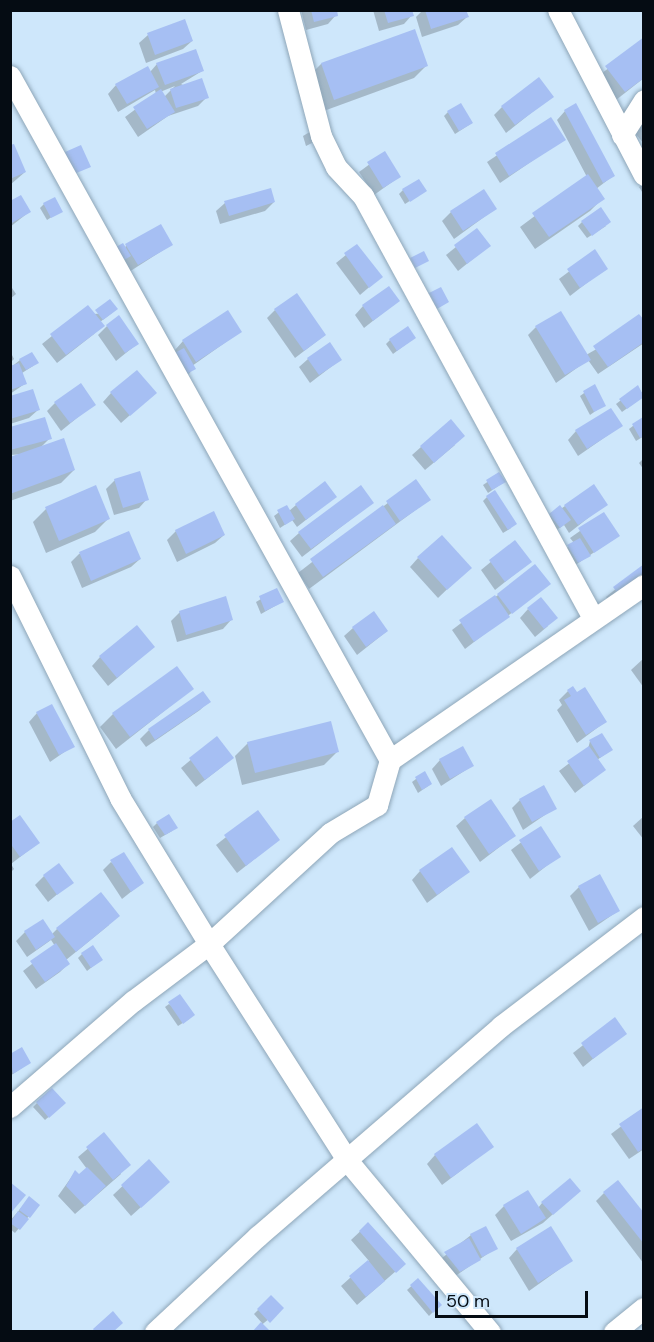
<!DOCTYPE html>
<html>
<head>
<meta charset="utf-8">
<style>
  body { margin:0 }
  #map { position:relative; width:654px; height:1342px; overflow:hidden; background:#cee7fb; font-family:"DM Sans",sans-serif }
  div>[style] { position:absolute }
  .shadow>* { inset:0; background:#0003 }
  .building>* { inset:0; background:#a6bff3 }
  .roads { filter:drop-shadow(0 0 2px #8ea6b8) drop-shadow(0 0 2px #8ea6b8) }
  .minor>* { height:21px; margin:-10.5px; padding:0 10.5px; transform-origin:10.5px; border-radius:10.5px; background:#fff }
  span { translate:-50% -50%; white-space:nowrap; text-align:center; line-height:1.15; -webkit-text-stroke:4.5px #cee7fb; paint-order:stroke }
  .frame { position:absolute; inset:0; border:12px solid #050c13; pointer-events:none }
  .scale { position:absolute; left:435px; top:1291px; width:153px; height:27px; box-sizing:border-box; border:3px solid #050c13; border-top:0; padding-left:8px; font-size:18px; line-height:21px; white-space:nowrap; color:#050c13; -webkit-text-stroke:4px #cee7fb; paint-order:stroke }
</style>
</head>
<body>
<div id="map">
  <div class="shadow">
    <div style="clip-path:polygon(301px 10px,335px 10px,336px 15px,328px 24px,306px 30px)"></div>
    <div style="clip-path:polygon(373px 10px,411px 10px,412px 15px,404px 24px,379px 31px)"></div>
    <div style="clip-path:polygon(423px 10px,465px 10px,467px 17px,458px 25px,422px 37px,416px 17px)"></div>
    <div style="clip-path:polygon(414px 31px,427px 65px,414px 78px,321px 112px,308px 77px,321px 64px)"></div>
    <div style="clip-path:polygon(148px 35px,192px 41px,183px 49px,146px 63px,139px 43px)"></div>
    <div style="clip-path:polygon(644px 42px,644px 78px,616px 100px,598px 76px)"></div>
    <div style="clip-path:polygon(evenodd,157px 64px,202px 71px,181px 84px,207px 97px,198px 106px,168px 116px,138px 137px,125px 117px,156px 94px,155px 90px,118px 112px,108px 94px,116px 85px,150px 72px,157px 64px,175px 86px,164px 97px,160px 92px,175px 86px)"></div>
    <div style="clip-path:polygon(552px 96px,506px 133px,494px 115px,502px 107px)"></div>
    <div style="clip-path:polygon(565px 111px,613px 176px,596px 189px,603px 198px,590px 211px,535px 249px,520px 227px,587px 177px,557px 120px)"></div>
    <div style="clip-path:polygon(448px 112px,472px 123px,455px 134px,444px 116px)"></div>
    <div style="clip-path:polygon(644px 114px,644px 144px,630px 127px)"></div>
    <div style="clip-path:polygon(551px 119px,564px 139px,500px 183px,487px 162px)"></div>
    <div style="clip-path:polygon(313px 130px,316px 141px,306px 146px,303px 136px)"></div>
    <div style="clip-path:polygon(10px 147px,25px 172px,10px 185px)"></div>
    <div style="clip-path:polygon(385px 153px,399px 177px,374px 195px,359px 172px)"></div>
    <div style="clip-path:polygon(644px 183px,644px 195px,639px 187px)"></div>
    <div style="clip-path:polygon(403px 190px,425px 191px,405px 204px,399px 194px)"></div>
    <div style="clip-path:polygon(274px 202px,265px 211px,220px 224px,216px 211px,225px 203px)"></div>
    <div style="clip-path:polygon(10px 203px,29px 212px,10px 227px)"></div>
    <div style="clip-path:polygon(44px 204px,61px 211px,47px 220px,40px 208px)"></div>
    <div style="clip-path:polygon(495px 209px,454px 239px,442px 221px,451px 212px)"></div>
    <div style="clip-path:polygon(582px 222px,606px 226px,587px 238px,578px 226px)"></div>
    <div style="clip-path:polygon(477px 230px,489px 246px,458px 271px,446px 255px)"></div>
    <div style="clip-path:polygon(126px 245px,171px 245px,129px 272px,122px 261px)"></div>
    <div style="clip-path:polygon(357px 246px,381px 277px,360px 295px,336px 263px)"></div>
    <div style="clip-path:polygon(595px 252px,606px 268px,570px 296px,559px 279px)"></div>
    <div style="clip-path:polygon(10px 285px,16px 294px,10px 299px)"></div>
    <div style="clip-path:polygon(398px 301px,364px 328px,355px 315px,363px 306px)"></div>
    <div style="clip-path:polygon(88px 307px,93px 314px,112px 313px,100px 322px,94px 334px,57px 363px,42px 344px)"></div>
    <div style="clip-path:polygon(275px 310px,325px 335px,295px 358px,267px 318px)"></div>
    <div style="clip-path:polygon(644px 322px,644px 343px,598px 374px,588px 360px,556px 383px,528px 335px,536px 327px,586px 355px)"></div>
    <div style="clip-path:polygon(107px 326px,137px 344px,116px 361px,98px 335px)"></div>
    <div style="clip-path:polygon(240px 332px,192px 366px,190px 373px,177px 380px,175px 350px,183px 341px)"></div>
    <div style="clip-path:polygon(414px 338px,393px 354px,386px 344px,390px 340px)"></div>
    <div style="clip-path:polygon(10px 351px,14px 359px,10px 363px)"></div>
    <div style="clip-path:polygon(308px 359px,340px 360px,310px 383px,299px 367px)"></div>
    <div style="clip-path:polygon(20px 360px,33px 366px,22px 373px,26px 383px,10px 394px,10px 368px)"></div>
    <div style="clip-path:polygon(594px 386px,604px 405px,590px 415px,580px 396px)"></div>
    <div style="clip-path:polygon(638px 387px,644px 396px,622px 412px,616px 404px)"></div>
    <div style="clip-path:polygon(111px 393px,155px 393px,121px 423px,103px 402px)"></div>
    <div style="clip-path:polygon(10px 397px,38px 410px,29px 418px,10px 424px)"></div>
    <div style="clip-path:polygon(55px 403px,94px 404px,61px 431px,47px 411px)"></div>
    <div style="clip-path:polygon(642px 419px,644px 436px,636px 441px,629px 429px)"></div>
    <div style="clip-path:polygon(621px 426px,578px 456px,568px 440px,576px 431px)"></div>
    <div style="clip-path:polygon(10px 428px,50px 438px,39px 449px,74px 470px,61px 483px,10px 501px,10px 459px,24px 454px,10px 455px)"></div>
    <div style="clip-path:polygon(455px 445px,425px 470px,412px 455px,421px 447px)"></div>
    <div style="clip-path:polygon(644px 458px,644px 470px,639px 463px)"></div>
    <div style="clip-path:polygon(499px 474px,504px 482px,488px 493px,483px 485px)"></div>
    <div style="clip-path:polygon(115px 480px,147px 499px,139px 508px,114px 515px,106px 489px)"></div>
    <div style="clip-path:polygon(416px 481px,429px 500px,309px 589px,298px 573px)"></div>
    <div style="clip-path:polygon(335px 497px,297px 527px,292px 520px,280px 528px,274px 516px,286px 507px,289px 511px,296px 505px)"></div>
    <div style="clip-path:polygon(487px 497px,511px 528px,503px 533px,483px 501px)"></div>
    <div style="clip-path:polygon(372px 503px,302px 557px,290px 541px,299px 533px)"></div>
    <div style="clip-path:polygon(606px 504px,569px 533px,564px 525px,555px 531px,546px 519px,565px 506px)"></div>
    <div style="clip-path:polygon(46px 509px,108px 519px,95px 532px,46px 553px,33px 522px)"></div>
    <div style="clip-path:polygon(213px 513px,224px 535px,215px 543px,177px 562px,167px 540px,176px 531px)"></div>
    <div style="clip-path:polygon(604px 514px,618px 536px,574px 566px,564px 550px,574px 543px,570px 538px)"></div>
    <div style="clip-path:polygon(128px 532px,140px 559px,131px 567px,82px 588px,71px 562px,79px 554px)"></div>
    <div style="clip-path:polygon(515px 542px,530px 562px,495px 590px,481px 570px)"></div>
    <div style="clip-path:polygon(418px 558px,461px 576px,438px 598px,410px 567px)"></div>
    <div style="clip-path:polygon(644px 566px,610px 603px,606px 597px)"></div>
    <div style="clip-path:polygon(549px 584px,465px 649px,452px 630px,498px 595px)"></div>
    <div style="clip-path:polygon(276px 590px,282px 602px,261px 614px,256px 602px)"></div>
    <div style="clip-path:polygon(528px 609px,548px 626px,535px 637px,520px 618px)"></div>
    <div style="clip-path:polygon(180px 612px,231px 620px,223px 629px,177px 642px,171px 621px)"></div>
    <div style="clip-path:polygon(353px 628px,387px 631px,357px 655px,344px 636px)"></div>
    <div style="clip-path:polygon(144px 655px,108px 686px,92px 666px,100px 657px)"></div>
    <div style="clip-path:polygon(644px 658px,644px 688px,631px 670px)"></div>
    <div style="clip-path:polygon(192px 689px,116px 749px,100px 727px,113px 714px)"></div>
    <div style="clip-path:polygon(568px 691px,605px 722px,577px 743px,557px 710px,562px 705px,559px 700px)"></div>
    <div style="clip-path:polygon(203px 693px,209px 701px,200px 710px,146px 747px,140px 739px,149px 730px)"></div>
    <div style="clip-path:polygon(37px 713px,73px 746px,50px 762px,29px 722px)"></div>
    <div style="clip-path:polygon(217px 738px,223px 766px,196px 787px,181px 768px)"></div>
    <div style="clip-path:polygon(590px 741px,611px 750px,597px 760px,604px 770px,575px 793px,559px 771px,588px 749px)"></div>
    <div style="clip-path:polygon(248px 743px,337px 752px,324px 765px,242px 785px,235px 756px)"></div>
    <div style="clip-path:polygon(440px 760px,472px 766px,441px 786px,432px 769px)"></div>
    <div style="clip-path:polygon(424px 773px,431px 784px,418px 793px,412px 782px)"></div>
    <div style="clip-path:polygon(520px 800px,555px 808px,523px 830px,512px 808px)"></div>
    <div style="clip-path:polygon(258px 812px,278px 840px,237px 873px,216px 845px)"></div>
    <div style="clip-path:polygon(644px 816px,644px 840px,633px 826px)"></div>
    <div style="clip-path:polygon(465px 818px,514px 836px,480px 862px,456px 826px)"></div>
    <div style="clip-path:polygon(10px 823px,38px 843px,11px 864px,14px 869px,10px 873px)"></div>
    <div style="clip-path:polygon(157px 823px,172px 831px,160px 838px,153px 827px)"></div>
    <div style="clip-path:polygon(540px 828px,559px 856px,530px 879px,511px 850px)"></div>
    <div style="clip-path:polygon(111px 862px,142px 883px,122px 899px,103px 870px)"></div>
    <div style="clip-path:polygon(420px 871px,468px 872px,427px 903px,412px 880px)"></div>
    <div style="clip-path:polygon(44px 876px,72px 882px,48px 902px,35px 885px)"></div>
    <div style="clip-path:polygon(579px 887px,618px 911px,589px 931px,570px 896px)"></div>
    <div style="clip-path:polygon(109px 925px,66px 960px,68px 964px,60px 972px,36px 989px,23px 971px,55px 946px,51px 940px,27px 957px,16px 941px,25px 932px,51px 935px,57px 929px)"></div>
    <div style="clip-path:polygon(82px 954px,101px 960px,87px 971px,78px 958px)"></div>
    <div style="clip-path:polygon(169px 1004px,189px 1019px,178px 1026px,165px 1007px)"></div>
    <div style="clip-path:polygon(615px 1020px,625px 1033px,583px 1067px,573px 1053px)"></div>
    <div style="clip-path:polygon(10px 1055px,29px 1063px,10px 1076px)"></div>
    <div style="clip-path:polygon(37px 1103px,60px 1107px,45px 1120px,33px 1107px)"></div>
    <div style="clip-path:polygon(644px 1109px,644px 1149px,629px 1159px,611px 1134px)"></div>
    <div style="clip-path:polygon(104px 1135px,121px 1174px,75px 1214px,58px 1196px,75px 1172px,79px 1176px,87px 1169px,78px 1157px)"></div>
    <div style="clip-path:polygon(492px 1147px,442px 1185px,427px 1164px,435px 1155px)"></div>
    <div style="clip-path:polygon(149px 1161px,159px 1191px,131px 1216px,113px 1195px)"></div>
    <div style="clip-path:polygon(604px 1193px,644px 1216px,644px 1264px,596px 1201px)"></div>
    <div style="clip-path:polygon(570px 1199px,543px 1223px,511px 1241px,495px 1215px,504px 1206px,538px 1208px,542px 1203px)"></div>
    <div style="clip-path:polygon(26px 1202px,38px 1205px,15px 1233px,10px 1229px,10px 1221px)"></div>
    <div style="clip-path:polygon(368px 1224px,404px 1264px,357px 1305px,341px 1286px,369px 1261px,351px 1240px)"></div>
    <div style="clip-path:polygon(471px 1235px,496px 1248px,451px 1279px,437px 1262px)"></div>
    <div style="clip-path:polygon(517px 1249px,571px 1261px,529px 1291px,509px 1258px)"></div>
    <div style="clip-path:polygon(418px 1280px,440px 1305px,429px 1316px,407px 1290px)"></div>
    <div style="clip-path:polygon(271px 1297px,282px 1308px,253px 1332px,262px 1323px,254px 1314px)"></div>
  </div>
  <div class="building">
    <div style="clip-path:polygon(311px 10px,337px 10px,338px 16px,314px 22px)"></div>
    <div style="clip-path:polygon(384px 10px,412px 10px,414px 16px,388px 23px)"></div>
    <div style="clip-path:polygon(425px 10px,466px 10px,469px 17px,431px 29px)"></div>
    <div style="clip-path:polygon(185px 19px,193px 41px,155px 55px,147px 33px)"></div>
    <div style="clip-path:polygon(415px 29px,428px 66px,334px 100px,321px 63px)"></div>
    <div style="clip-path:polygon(644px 37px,644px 78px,625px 92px,605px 66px)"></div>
    <div style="clip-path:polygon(196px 49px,204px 71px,165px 85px,156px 63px)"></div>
    <div style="clip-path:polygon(148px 66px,159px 87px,127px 104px,115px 84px)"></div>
    <div style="clip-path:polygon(539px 77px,554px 97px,515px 125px,501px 106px)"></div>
    <div style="clip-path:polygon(202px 78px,209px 98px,176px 108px,170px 89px)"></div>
    <div style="clip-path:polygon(161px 89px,175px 112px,147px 129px,133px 107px)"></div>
    <div style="clip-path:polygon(461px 103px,473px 123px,459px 131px,447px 111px)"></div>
    <div style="clip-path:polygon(576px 103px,615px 176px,603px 183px,564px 110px)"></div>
    <div style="clip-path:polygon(551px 117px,566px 140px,509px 176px,495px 153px)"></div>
    <div style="clip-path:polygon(14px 144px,26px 172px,10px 179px,10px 145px)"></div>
    <div style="clip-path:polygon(81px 145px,91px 167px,74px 174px,65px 152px)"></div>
    <div style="clip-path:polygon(385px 151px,401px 177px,383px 188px,367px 162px)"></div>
    <div style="clip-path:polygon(588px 174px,605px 199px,549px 237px,532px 213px)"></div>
    <div style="clip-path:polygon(419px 179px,427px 191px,410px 202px,402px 189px)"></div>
    <div style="clip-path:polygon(271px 188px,275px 202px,229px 216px,224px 201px)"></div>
    <div style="clip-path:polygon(484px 189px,497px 209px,463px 231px,450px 211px)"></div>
    <div style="clip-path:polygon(21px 195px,31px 212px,10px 224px,10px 201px)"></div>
    <div style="clip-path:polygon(55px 197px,63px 212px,51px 218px,43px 203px)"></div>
    <div style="clip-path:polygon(601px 207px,611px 222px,592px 236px,581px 221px)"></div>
    <div style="clip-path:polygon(161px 224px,173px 245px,138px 265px,125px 244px)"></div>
    <div style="clip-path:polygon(477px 228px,491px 246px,467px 264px,454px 245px)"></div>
    <div style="clip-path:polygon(123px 243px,131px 256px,117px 264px,109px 251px)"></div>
    <div style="clip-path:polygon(357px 244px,383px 277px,369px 288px,344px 253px)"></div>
    <div style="clip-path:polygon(595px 249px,608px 269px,580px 288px,567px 269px)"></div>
    <div style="clip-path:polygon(424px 251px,429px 261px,415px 268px,410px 258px)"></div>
    <div style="clip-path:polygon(389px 286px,400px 301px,373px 321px,362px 305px)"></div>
    <div style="clip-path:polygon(441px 287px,449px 302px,437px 309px,429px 293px)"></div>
    <div style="clip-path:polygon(297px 293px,326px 335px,304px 351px,274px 309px)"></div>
    <div style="clip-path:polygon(110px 299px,118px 309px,103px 320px,95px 310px)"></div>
    <div style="clip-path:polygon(88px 305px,105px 326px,66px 355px,50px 334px)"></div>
    <div style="clip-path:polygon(228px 310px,242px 332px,196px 362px,182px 340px)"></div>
    <div style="clip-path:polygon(561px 311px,591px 360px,565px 375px,535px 326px)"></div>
    <div style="clip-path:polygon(639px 314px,644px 320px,644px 342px,608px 367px,593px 346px)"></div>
    <div style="clip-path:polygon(119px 315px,139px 344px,125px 353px,106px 325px)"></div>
    <div style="clip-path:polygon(408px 326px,416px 338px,397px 351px,389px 339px)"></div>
    <div style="clip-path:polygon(330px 342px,342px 360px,319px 375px,307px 358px)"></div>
    <div style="clip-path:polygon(184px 348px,196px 369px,181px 377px,169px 356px)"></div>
    <div style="clip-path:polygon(32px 352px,39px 363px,26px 370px,19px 359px)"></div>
    <div style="clip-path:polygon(19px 363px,27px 384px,10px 390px,10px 366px)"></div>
    <div style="clip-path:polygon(137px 370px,157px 393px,130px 416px,110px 392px)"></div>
    <div style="clip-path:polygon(81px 383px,96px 405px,70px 423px,54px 402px)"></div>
    <div style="clip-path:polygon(595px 384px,606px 406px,594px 412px,583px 391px)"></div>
    <div style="clip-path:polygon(638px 385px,644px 397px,627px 409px,619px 399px)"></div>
    <div style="clip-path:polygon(33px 389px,40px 410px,10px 419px,10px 396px)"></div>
    <div style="clip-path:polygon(611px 408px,623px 426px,587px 449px,575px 430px)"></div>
    <div style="clip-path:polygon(45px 417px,52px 439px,10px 450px,10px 427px)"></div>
    <div style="clip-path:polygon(643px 417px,644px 436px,640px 438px,632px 424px)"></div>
    <div style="clip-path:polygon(451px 419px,465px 436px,434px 463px,420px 446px)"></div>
    <div style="clip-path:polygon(64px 438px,75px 470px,10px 494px,10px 457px)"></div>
    <div style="clip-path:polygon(140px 471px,149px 500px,123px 508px,114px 479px)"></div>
    <div style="clip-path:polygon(499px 472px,506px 482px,492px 490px,486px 480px)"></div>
    <div style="clip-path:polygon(416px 479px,431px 500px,400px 521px,386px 501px)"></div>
    <div style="clip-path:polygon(325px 481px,337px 497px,306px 520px,295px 504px)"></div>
    <div style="clip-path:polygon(594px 484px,608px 505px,578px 525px,564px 505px)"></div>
    <div style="clip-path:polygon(96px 485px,110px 519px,59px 541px,45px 507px)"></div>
    <div style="clip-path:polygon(361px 485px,374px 503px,311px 549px,298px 532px)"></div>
    <div style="clip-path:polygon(495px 490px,517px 524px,508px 530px,486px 496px)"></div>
    <div style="clip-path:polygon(287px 505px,295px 519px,285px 525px,277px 510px)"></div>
    <div style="clip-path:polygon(383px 505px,396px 524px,323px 577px,310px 559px)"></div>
    <div style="clip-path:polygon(560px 505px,571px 520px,560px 528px,549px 514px)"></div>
    <div style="clip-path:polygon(214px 511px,225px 535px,186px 554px,175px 530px)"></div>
    <div style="clip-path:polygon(604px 512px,620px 536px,594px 553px,578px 528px)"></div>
    <div style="clip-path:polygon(129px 531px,141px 559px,91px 581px,79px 552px)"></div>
    <div style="clip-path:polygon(442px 535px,472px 568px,447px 590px,417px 557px)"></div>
    <div style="clip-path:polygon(580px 538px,591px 556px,578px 563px,567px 545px)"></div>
    <div style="clip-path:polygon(515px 540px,532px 562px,505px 582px,489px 560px)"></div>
    <div style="clip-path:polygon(535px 564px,551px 584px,512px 614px,497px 594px)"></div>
    <div style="clip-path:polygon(644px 564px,644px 577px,619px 595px,613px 587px)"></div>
    <div style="clip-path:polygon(277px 588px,284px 602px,265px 611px,259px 596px)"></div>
    <div style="clip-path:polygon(495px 595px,510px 617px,474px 642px,459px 620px)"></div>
    <div style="clip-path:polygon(226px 596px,233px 620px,186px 635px,179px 611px)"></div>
    <div style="clip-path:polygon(541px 597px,558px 618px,544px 629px,527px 608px)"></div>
    <div style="clip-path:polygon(374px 611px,388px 631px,366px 647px,352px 627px)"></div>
    <div style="clip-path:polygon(137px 625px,155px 647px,117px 678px,99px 656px)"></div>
    <div style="clip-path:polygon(177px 666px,194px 689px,130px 737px,112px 713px)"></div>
    <div style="clip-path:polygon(573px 686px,577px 692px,585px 687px,607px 722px,586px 735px,564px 700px,571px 696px,567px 690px)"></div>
    <div style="clip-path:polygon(203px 691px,211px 702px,155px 740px,148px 729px)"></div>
    <div style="clip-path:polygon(52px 704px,75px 747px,59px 755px,36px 712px)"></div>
    <div style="clip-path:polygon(331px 721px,339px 752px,255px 773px,247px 742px)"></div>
    <div style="clip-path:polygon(602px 733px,613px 750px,600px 758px,589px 740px)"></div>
    <div style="clip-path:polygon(217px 736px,234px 758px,205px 780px,189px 758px)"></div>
    <div style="clip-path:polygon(463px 746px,474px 766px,450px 779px,439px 759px)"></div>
    <div style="clip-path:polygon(589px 746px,606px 770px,584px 786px,567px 761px)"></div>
    <div style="clip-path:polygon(425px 771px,432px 784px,422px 790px,415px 777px)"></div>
    <div style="clip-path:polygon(544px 785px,557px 809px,532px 822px,519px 799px)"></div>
    <div style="clip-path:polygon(491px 799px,516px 836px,489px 854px,464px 817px)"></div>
    <div style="clip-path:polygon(258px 810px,280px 840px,246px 866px,224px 835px)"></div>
    <div style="clip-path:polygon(169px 814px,178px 828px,165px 835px,156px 822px)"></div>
    <div style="clip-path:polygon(20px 815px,40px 843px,20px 857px,10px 843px,10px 822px)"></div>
    <div style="clip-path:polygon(541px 826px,561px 857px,539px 871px,519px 840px)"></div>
    <div style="clip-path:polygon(452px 847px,470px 872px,437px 895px,419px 870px)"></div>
    <div style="clip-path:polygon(124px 852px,144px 883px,131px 892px,110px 860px)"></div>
    <div style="clip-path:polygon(59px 863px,74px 883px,57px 895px,43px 875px)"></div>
    <div style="clip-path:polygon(600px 874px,620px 911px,598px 923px,578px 886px)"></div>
    <div style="clip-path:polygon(101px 892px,120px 916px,76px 952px,56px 928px)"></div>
    <div style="clip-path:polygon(43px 919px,55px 937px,36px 950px,24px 931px)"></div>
    <div style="clip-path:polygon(56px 943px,70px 964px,45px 982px,30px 961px)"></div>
    <div style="clip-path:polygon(93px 945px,103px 960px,91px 968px,81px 953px)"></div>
    <div style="clip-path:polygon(180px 994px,195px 1015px,183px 1024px,168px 1002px)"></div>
    <div style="clip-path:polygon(615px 1017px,627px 1034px,593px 1059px,581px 1043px)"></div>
    <div style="clip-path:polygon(22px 1047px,31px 1063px,13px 1074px,10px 1054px)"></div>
    <div style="clip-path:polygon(52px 1088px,66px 1103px,49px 1118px,36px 1102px)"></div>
    <div style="clip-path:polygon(644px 1107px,644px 1148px,638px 1152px,619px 1124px)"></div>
    <div style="clip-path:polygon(477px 1123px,494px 1147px,451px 1178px,434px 1154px)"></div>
    <div style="clip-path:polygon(104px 1132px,131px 1165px,113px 1180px,86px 1147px)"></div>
    <div style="clip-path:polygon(149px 1159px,170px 1182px,141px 1208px,121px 1185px)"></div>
    <div style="clip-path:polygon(87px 1167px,106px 1186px,85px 1206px,66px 1186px,75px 1170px,79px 1174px)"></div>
    <div style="clip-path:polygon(570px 1178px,581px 1191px,553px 1215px,541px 1202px)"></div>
    <div style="clip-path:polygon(618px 1180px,644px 1213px,644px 1244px,603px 1192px)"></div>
    <div style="clip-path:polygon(10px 1182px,26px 1195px,10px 1214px)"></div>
    <div style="clip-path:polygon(528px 1190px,546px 1218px,521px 1234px,503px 1205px)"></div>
    <div style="clip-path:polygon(29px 1196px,40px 1205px,30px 1218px,19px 1210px)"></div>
    <div style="clip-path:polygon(18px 1211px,29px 1219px,20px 1230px,10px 1223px)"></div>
    <div style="clip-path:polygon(368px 1222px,406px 1264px,396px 1273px,359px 1231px)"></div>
    <div style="clip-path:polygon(486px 1226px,498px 1249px,482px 1257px,470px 1234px)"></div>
    <div style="clip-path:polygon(551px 1226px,573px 1261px,538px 1283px,516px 1248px)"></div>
    <div style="clip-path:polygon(469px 1238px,481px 1260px,460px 1272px,444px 1252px)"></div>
    <div style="clip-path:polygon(368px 1260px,385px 1281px,366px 1297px,349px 1276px)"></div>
    <div style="clip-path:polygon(418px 1278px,442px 1305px,433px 1313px,410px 1285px)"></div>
    <div style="clip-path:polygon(271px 1295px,284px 1308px,270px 1323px,257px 1309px)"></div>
    <div style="clip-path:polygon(113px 1311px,123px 1323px,113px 1332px,95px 1332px,93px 1329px)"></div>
    <div style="clip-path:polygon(261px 1322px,271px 1332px,252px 1332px)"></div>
  </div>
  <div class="roads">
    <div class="minor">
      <div style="left:288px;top:10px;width:130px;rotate:75.3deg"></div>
      <div style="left:321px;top:136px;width:34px;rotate:64deg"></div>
      <div style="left:336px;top:167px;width:40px;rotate:47deg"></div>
      <div style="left:363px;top:196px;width:480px;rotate:61.4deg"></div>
      <div style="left:558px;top:10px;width:186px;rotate:62.5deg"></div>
      <div style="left:10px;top:76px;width:782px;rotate:60.95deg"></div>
      <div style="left:622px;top:135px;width:41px;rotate:-57.8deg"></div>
      <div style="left:10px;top:576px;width:248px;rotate:63.6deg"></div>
      <div style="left:120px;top:798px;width:171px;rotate:58.6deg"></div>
      <div style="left:209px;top:944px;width:164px;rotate:-42.5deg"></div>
      <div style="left:330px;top:833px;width:55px;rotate:-30.8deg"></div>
      <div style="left:377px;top:805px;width:47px;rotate:-73.9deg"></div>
      <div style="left:390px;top:760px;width:308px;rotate:-34.6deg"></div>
      <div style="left:10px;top:1107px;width:162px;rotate:-40.8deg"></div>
      <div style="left:133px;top:1001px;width:95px;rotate:-36.9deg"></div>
      <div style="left:209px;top:944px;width:256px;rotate:57.4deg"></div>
      <div style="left:347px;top:1160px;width:224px;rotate:50.3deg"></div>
      <div style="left:155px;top:1332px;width:141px;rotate:-43deg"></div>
      <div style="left:258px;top:1236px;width:321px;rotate:-40.8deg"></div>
      <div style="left:501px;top:1026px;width:180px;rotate:-37.3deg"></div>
      <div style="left:614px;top:1332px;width:38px;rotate:-39deg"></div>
    </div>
  </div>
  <div class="frame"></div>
  <div class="scale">50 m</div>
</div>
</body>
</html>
